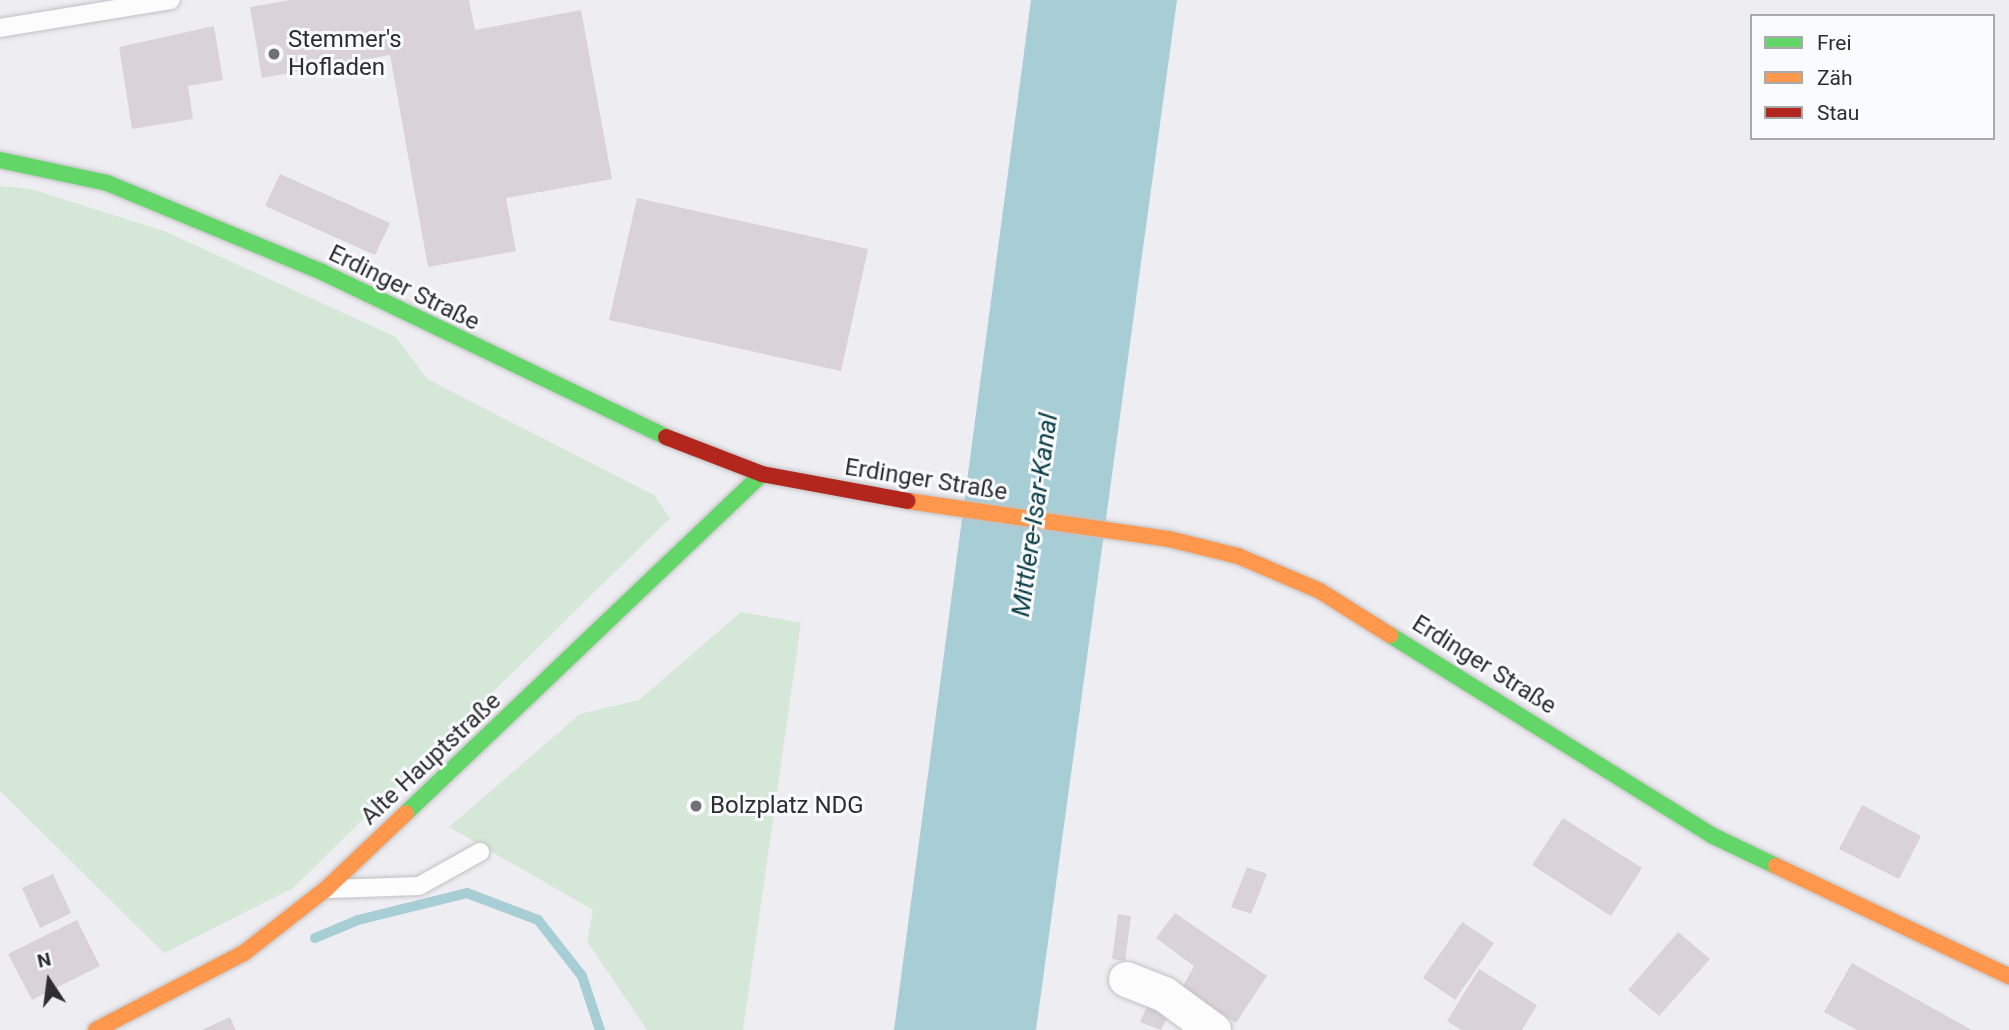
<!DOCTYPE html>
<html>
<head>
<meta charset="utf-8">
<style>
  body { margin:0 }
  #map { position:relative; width:2009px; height:1030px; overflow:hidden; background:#eeeef2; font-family:Roboto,sans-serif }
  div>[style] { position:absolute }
  .green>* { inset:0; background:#d5e7d6 }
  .water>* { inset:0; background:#a7ced5 }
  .stream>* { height:10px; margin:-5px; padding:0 5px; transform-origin:5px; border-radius:5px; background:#a7ced5 }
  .building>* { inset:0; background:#dad2d9 }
  .roads { filter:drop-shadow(0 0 2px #c1c1c4) drop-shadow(0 0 2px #c1c1c4) }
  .lane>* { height:18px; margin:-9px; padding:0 9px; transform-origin:9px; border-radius:9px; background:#fcfcfd }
  .street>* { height:35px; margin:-17.5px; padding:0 17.5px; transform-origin:17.5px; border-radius:17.5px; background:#fcfcfd }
  .fast>* { height:16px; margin:-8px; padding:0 8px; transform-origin:8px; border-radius:8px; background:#63d668 }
  .slow>* { height:16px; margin:-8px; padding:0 8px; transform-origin:8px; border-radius:8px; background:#ff974d }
  .jam>* { height:16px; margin:-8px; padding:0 8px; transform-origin:8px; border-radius:8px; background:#b3261e }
  .dots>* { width:19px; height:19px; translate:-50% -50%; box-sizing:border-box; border:4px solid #fafbff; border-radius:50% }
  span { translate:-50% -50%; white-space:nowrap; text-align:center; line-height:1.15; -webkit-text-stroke:6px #fafbff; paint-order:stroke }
  .poi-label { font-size:24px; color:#2e2e30 }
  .left { translate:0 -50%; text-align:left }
  .street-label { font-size:24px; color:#2e2e30 }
  .water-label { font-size:26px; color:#0d4148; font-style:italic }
  .legend { position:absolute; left:1750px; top:14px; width:245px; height:126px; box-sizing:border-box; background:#fafbff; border:2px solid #a8a9ac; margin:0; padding:9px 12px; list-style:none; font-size:21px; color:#2e2e30 }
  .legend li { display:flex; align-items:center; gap:14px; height:35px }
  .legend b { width:35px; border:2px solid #a8a9ac }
  .north { position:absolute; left:14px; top:946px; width:70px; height:70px; -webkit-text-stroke:5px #fafbff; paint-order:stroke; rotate:347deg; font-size:19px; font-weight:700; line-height:28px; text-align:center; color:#2e2e30 }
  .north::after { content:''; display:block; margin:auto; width:24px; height:32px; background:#2e2e30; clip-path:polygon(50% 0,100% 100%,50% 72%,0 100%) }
</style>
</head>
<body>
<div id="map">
  <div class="green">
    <div style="clip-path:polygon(0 186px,31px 189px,164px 231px,396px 337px,427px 379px,654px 495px,670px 518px,293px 888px,164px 953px,0 791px)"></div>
    <div style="clip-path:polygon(741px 612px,801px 623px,743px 1030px,647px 1030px,587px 941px,593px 910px,449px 827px,580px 714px,639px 700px)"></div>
  </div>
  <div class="water">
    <div style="clip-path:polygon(1031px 0,1177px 0,1036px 1030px,894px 1030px)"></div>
  </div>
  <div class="stream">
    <div style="left:315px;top:938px;width:47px;rotate:-22.7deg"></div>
    <div style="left:358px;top:920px;width:112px;rotate:-13.9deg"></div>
    <div style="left:467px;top:893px;width:76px;rotate:20.8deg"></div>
    <div style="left:538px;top:920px;width:71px;rotate:51.8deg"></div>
    <div style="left:582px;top:976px;width:57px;rotate:71.6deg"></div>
  </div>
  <div class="building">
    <div style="clip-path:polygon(290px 0,469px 0,475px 30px,581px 10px,612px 179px,506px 198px,516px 251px,428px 267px,390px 55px,262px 78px,250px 7px)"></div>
    <div style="clip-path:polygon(214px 26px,223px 80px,188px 86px,193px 119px,132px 129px,119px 47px)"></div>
    <div style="clip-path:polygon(280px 174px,390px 223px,375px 255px,265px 206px)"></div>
    <div style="clip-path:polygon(637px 198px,868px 249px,841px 371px,609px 320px)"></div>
    <div style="clip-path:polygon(1862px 805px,1921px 836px,1899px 879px,1839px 849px)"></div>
    <div style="clip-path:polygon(1563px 818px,1642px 868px,1611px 916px,1532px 865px)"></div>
    <div style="clip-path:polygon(1247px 867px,1267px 874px,1251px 914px,1231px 907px)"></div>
    <div style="clip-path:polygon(53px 874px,71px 913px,40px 928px,22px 888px)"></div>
    <div style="clip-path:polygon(1175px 913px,1267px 976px,1236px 1023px,1182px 988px,1194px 966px,1156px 938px)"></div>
    <div style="clip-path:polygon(1118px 914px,1131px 916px,1125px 961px,1112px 959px)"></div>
    <div style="clip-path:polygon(77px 920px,100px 966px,32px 1000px,8px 954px)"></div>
    <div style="clip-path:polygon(1462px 922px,1494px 943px,1455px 1000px,1423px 978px)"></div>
    <div style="clip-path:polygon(1678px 932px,1710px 959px,1659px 1016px,1628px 990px)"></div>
    <div style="clip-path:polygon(1852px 963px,1927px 1005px,1972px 1030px,1857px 1030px,1824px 1012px)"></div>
    <div style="clip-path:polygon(1479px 969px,1537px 1005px,1522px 1030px,1461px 1030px,1447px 1021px)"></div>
    <div style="clip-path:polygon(1147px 1006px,1168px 1016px,1161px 1030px,1140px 1022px)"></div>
    <div style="clip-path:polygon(230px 1017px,236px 1030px,202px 1030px)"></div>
  </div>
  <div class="roads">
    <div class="lane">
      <div style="left:0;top:28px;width:173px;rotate:-9.3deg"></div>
      <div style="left:331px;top:889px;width:88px;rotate:-2deg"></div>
      <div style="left:419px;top:886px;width:70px;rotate:-29.1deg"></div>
    </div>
    <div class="street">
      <div style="left:1126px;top:979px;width:41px;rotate:21.5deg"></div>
      <div style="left:1164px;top:994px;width:61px;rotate:36.3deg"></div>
    </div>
    <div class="fast">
      <div style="left:0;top:160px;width:109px;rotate:12.1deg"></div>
      <div style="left:107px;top:183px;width:233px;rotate:22.5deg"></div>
      <div style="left:322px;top:272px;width:382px;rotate:25.6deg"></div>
      <div style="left:1390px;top:635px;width:380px;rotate:31.9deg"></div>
      <div style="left:1713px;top:836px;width:70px;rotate:25.5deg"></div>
      <div style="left:406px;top:813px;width:492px;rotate:-43.6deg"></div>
    </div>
    <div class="slow">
      <div style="left:908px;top:501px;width:264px;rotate:8.3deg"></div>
      <div style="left:1169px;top:539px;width:71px;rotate:13.8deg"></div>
      <div style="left:1238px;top:556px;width:89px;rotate:23.1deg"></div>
      <div style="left:1320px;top:591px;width:83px;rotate:32.2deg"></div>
      <div style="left:1776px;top:866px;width:258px;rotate:25.3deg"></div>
      <div style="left:96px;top:1030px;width:167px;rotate:-27.5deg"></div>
      <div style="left:244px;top:953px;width:104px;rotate:-38deg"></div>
      <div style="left:326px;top:889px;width:110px;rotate:-43.5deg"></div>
    </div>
    <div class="jam">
      <div style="left:666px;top:437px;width:103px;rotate:21.1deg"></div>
      <div style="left:762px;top:474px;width:148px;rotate:10.5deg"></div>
    </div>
  </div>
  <div class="dots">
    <div style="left:274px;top:54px;background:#717174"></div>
    <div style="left:696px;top:806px;background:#717174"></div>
  </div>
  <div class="poi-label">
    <span class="left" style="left:288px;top:54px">Stemmer's<br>Hofladen</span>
    <span class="left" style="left:710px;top:806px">Bolzplatz NDG</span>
  </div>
  <div class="street-label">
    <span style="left:404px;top:288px;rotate:26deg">Erdinger Straße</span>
    <span style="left:926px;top:480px;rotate:9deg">Erdinger Straße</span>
    <span style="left:1484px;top:665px;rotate:32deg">Erdinger Straße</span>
    <span style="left:431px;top:759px;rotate:-43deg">Alte Hauptstraße</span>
  </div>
  <div class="water-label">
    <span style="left:1035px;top:515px;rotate:-82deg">Mittlere-Isar-Kanal</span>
  </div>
  <ul class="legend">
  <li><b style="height:9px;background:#63d668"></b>Frei</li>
  <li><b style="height:9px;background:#ff974d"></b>Zäh</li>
  <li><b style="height:9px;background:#b3261e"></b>Stau</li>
  </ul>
  <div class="north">N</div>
</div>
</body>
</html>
